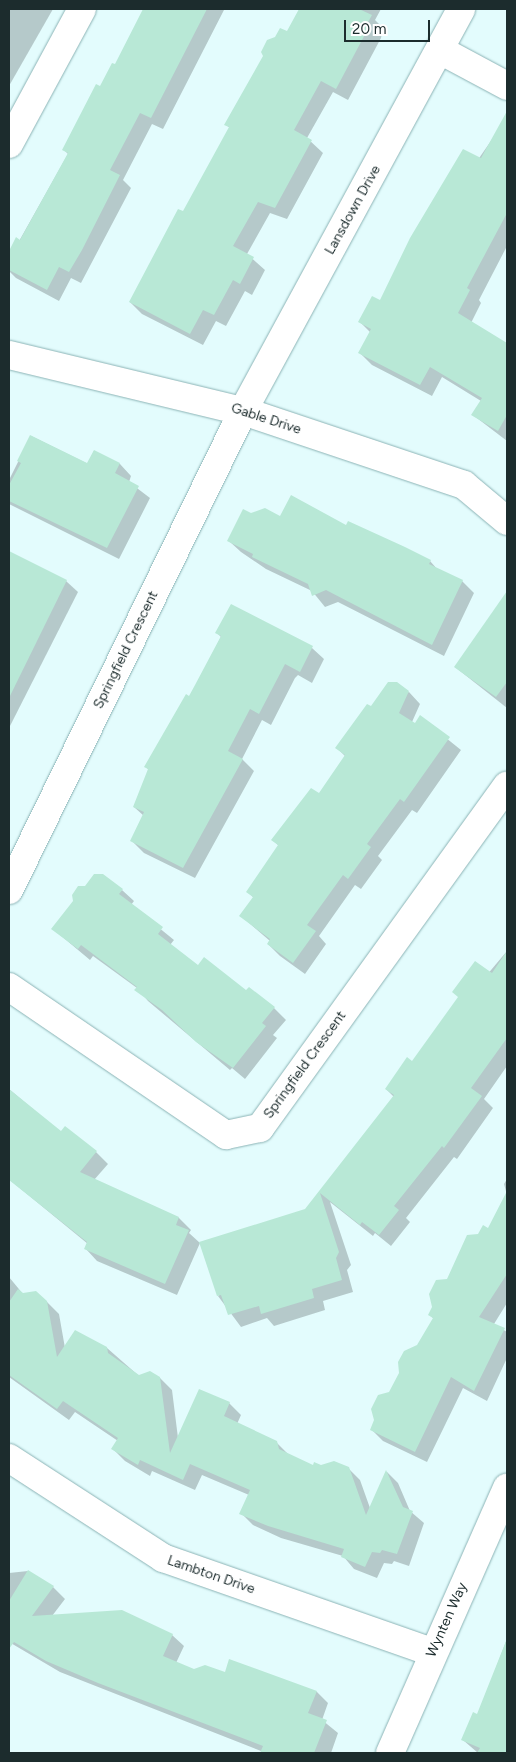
<!DOCTYPE html>
<html>
<head>
<meta charset="utf-8">
<style>
  body { margin:0 }
  #map { position:relative; width:516px; height:1762px; overflow:hidden; background:#e3fcfd; font-family:Figtree,sans-serif }
  div>[style] { position:absolute }
  .shadow>* { inset:0; background:#0003 }
  .building>* { inset:0; background:#b8e8d6 }
  .roads { filter:drop-shadow(0 0 1px #8bb3b5) drop-shadow(0 0 1px #8bb3b5) }
  .minor>* { height:28px; margin:-14px; padding:0 14px; transform-origin:14px; border-radius:14px; background:#fff }
  span { translate:-50% -50%; white-space:nowrap; text-align:center; line-height:1.15; -webkit-text-stroke:4px #fff; paint-order:stroke }
  .street-label { font-size:14px; color:#1c2c2d }
  .frame { position:absolute; inset:0; border:10px solid #1c2c2d; pointer-events:none }
  .scale { position:absolute; left:344px; top:20px; width:86px; height:22px; box-sizing:border-box; border:2px solid #1c2c2d; border-top:0; padding-left:6px; font-size:15px; line-height:18px; white-space:nowrap; color:#1c2c2d; -webkit-text-stroke:4px #fff; paint-order:stroke }
</style>
</head>
<body>
<div id="map">
  <div class="shadow">
    <div style="clip-path:polygon(9px 9px,53px 9px,9px 86px)"></div>
    <div style="clip-path:polygon(144px 9px,224px 10px,163px 129px,152px 124px,123px 180px,131px 188px,81px 283px,71px 278px,59px 301px,16px 278px,9px 271px,9px 259px,68px 154px,64px 150px,115px 66px)"></div>
    <div style="clip-path:polygon(300px 9px,381px 9px,375px 20px,383px 28px,381px 38px,348px 100px,333px 92px,307px 138px,323px 153px,287px 219px,270px 213px,247px 254px,265px 270px,252px 295px,245px 291px,226px 326px,216px 321px,203px 345px,142px 314px,130px 302px,184px 213px,230px 128px,226px 125px,288px 33px)"></div>
    <div style="clip-path:polygon(493px 138px,507px 145px,507px 246px,479px 300px,481px 303px,471px 323px,507px 344px,507px 441px,473px 415px,481px 401px,442px 377px,432px 396px,372px 365px,360px 353px,371px 333px,360px 322px,380px 301px)"></div>
    <div style="clip-path:polygon(31px 436px,88px 464px,94px 451px,120px 464px,131px 476px,129px 482px,150px 498px,119px 559px,9px 504px,9px 480px)"></div>
    <div style="clip-path:polygon(251px 514px,347px 526px,430px 561px,438px 570px,462px 581px,474px 593px,444px 656px,338px 602px,325px 607px,312px 591px,266px 569px,241px 552px,229px 541px)"></div>
    <div style="clip-path:polygon(12px 554px,66px 581px,78px 592px,9px 728px,9px 562px)"></div>
    <div style="clip-path:polygon(231px 605px,312px 648px,324px 659px,312px 683px,298px 675px,295px 678px,271px 725px,262px 720px,242px 759px,254px 771px,195px 878px,144px 853px,132px 841px,144px 816px,134px 807px,149px 770px,146px 767px,190px 697px,221px 637px,217px 633px)"></div>
    <div style="clip-path:polygon(496px 609px,507px 618px,507px 708px,455px 667px)"></div>
    <div style="clip-path:polygon(409px 692px,420px 704px,412px 722px,415px 724px,420px 717px,461px 750px,417px 813px,412px 810px,378px 856px,382px 860px,361px 889px,355px 885px,319px 936px,326px 944px,305px 974px,280px 956px,268px 944px,270px 941px,241px 916px,254px 898px,248px 892px,279px 846px,273px 840px,319px 795px,346px 757px,337px 748px,371px 708px)"></div>
    <div style="clip-path:polygon(122px 890px,134px 901px,131px 905px,174px 940px,170px 945px,198px 967px,274px 1008px,286px 1020px,273px 1035px,277px 1038px,245px 1079px,232px 1068px,230px 1070px,148px 1001px,137px 988px,93px 956px,90px 960px,53px 929px)"></div>
    <div style="clip-path:polygon(507px 951px,507px 1066px,484px 1099px,493px 1108px,457px 1159px,454px 1157px,406px 1218px,410px 1222px,391px 1246px,375px 1233px,373px 1236px,330px 1202px,351px 1265px,347px 1270px,353px 1292px,323px 1301px,325px 1310px,274px 1326px,267px 1318px,241px 1327px,218px 1296px,306px 1210px,394px 1097px,386px 1089px,413px 1063px)"></div>
    <div style="clip-path:polygon(9px 1089px,61px 1133px,96px 1152px,108px 1164px,94px 1180px,179px 1218px,191px 1230px,189px 1233px,200px 1243px,177px 1295px,97px 1261px,86px 1249px,88px 1244px,10px 1180px,13px 1176px,9px 1173px)"></div>
    <div style="clip-path:polygon(507px 1179px,507px 1303px,494px 1324px,507px 1332px,507px 1358px,487px 1401px,463px 1388px,427px 1462px,383px 1441px,371px 1429px,434px 1319px,430px 1315px,448px 1281px,478px 1236px,489px 1230px,507px 1195px,504px 1184px)"></div>
    <div style="clip-path:polygon(9px 1277px,23px 1294px,47px 1302px,59px 1314px,65px 1348px,107px 1348px,139px 1376px,160px 1378px,172px 1390px,178px 1438px,229px 1403px,241px 1415px,237px 1424px,276px 1442px,288px 1454px,313px 1466px,348px 1468px,360px 1480px,370px 1508px,387px 1472px,398px 1483px,410px 1511px,424px 1523px,409px 1566px,394px 1561px,392px 1564px,384px 1563px,377px 1578px,354px 1569px,343px 1556px,281px 1538px,253px 1525px,241px 1513px,249px 1495px,202px 1475px,195px 1490px,152px 1471px,150px 1476px,125px 1461px,113px 1449px,118px 1441px,75px 1412px,69px 1420px,9px 1377px)"></div>
    <div style="clip-path:polygon(28px 1571px,53px 1587px,65px 1599px,52px 1616px,172px 1635px,184px 1646px,176px 1663px,194px 1670px,317px 1692px,328px 1703px,322px 1720px,338px 1733px,331px 1753px,266px 1753px,60px 1672px,9px 1642px,9px 1573px)"></div>
    <div style="clip-path:polygon(507px 1639px,507px 1753px,478px 1753px,463px 1740px,478px 1715px)"></div>
  </div>
  <div class="building">
    <div style="clip-path:polygon(143px 9px,207px 9px,151px 118px,140px 113px,110px 170px,120px 175px,82px 250px,69px 272px,59px 267px,47px 290px,9px 270px,9px 251px,16px 237px,20px 240px,68px 153px,62px 150px,96px 84px,100px 86px,112px 63px,115px 64px)"></div>
    <div style="clip-path:polygon(299px 9px,359px 9px,372px 15px,367px 24px,370px 25px,336px 89px,321px 81px,294px 130px,312px 140px,275px 208px,258px 202px,233px 246px,254px 257px,240px 284px,233px 280px,214px 315px,203px 310px,190px 334px,129px 302px,178px 209px,183px 211px,229px 127px,224px 125px,263px 56px,261px 52px,267px 40px,275px 37px,280px 28px,287px 31px)"></div>
    <div style="clip-path:polygon(507px 111px,507px 213px,467px 288px,470px 290px,458px 313px,507px 343px,507px 415px,498px 431px,471px 415px,482px 398px,430px 367px,420px 385px,358px 353px,371px 329px,358px 322px,372px 296px,380px 300px,410px 238px,463px 149px,481px 158px)"></div>
    <div style="clip-path:polygon(30px 435px,87px 463px,94px 450px,120px 463px,115px 473px,139px 486px,107px 548px,9px 501px,9px 485px,21px 463px,17px 461px)"></div>
    <div style="clip-path:polygon(291px 495px,346px 525px,348px 521px,405px 547px,431px 560px,429px 564px,463px 580px,432px 645px,326px 590px,312px 596px,308px 584px,252px 557px,253px 554px,227px 541px,243px 509px,251px 513px,265px 508px,280px 516px)"></div>
    <div style="clip-path:polygon(9px 551px,67px 580px,9px 698px)"></div>
    <div style="clip-path:polygon(507px 591px,507px 682px,496px 697px,454px 667px)"></div>
    <div style="clip-path:polygon(231px 604px,313px 646px,300px 672px,285px 664px,284px 666px,259px 714px,250px 709px,228px 751px,243px 759px,183px 868px,130px 841px,144px 812px,133px 807px,148px 769px,144px 767px,186px 694px,189px 696px,195px 685px,221px 636px,215px 633px)"></div>
    <div style="clip-path:polygon(388px 682px,397px 682px,409px 691px,399px 713px,415px 723px,420px 715px,450px 737px,404px 802px,400px 799px,367px 844px,371px 847px,348px 879px,343px 875px,307px 925px,316px 931px,293px 963px,267px 944px,270px 939px,239px 916px,253px 897px,246px 892px,278px 845px,271px 840px,311px 788px,319px 793px,345px 755px,335px 748px,367px 704px,371px 706px)"></div>
    <div style="clip-path:polygon(94px 874px,103px 874px,123px 889px,119px 894px,163px 927px,158px 934px,198px 965px,204px 957px,246px 990px,249px 987px,275px 1007px,262px 1023px,266px 1026px,233px 1068px,196px 1042px,162px 1010px,134px 990px,137px 987px,81px 945px,78px 949px,51px 929px,73px 901px,72px 895px,78px 886px,85px 886px)"></div>
    <div style="clip-path:polygon(507px 951px,507px 1038px,471px 1088px,482px 1096px,444px 1148px,442px 1146px,394px 1206px,399px 1210px,379px 1235px,362px 1222px,360px 1225px,320px 1193px,339px 1252px,336px 1258px,342px 1280px,312px 1289px,314px 1298px,261px 1314px,259px 1306px,228px 1315px,221px 1295px,217px 1296px,199px 1242px,305px 1209px,394px 1095px,385px 1089px,407px 1057px,412px 1061px,458px 997px,452px 992px,475px 961px,492px 973px)"></div>
    <div style="clip-path:polygon(9px 1089px,61px 1131px,65px 1126px,97px 1151px,80px 1172px,179px 1217px,176px 1225px,189px 1230px,165px 1284px,84px 1249px,87px 1242px,9px 1180px)"></div>
    <div style="clip-path:polygon(507px 1191px,507px 1274px,479px 1317px,505px 1328px,474px 1391px,451px 1377px,415px 1452px,370px 1430px,374px 1420px,371px 1409px,378px 1395px,389px 1392px,399px 1373px,398px 1362px,404px 1351px,417px 1345px,433px 1318px,428px 1315px,432px 1307px,429px 1294px,436px 1280px,447px 1279px,467px 1235px,478px 1234px,483px 1225px,488px 1228px)"></div>
    <div style="clip-path:polygon(18px 1289px,23px 1293px,36px 1291px,47px 1301px,57px 1357px,75px 1330px,107px 1347px,108px 1353px,139px 1375px,150px 1371px,160px 1377px,170px 1453px,199px 1389px,230px 1402px,224px 1416px,277px 1441px,279px 1449px,313px 1465px,314px 1462px,321px 1465px,334px 1461px,349px 1467px,366px 1515px,386px 1470px,403px 1507px,413px 1511px,397px 1554px,382px 1550px,380px 1553px,372px 1552px,365px 1567px,341px 1557px,344px 1549px,268px 1526px,239px 1514px,250px 1490px,190px 1464px,183px 1480px,140px 1460px,138px 1465px,111px 1449px,118px 1438px,63px 1401px,57px 1409px,9px 1375px,9px 1302px)"></div>
    <div style="clip-path:polygon(28px 1570px,54px 1586px,32px 1616px,122px 1610px,173px 1634px,163px 1656px,194px 1669px,205px 1665px,225px 1672px,229px 1659px,317px 1691px,308px 1713px,327px 1720px,314px 1753px,260px 1753px,263px 1746px,98px 1683px,46px 1661px,14px 1642px,9px 1649px,9px 1601px)"></div>
    <div style="clip-path:polygon(506px 1641px,507px 1753px,477px 1753px,480px 1748px,461px 1740px,473px 1712px,477px 1714px)"></div>
  </div>
  <div class="roads">
    <div class="minor">
      <div style="left:440px;top:50px;width:76px;rotate:28.2deg"></div>
      <div style="left:9px;top:144px;width:153px;rotate:-61.6deg"></div>
      <div style="left:9px;top:355px;width:241px;rotate:13.5deg"></div>
      <div style="left:243px;top:411px;width:233px;rotate:18.5deg"></div>
      <div style="left:464px;top:485px;width:56px;rotate:39.9deg"></div>
      <div style="left:9px;top:890px;width:533px;rotate:-63.96deg"></div>
      <div style="left:243px;top:411px;width:457px;rotate:-61.5deg"></div>
      <div style="left:9px;top:987px;width:263px;rotate:34.3deg"></div>
      <div style="left:226px;top:1135px;width:35px;rotate:-12deg"></div>
      <div style="left:260px;top:1128px;width:422px;rotate:-54.2deg"></div>
      <div style="left:9px;top:1458px;width:184px;rotate:33deg"></div>
      <div style="left:163px;top:1558px;width:285px;rotate:19.3deg"></div>
      <div style="left:390px;top:1753px;width:290px;rotate:-66.2deg"></div>
    </div>
  </div>
  <div class="street-label">
    <span style="left:353px;top:210px;rotate:-61deg">Lansdown Drive</span>
    <span style="left:266px;top:419px;rotate:18deg">Gable Drive</span>
    <span style="left:126px;top:650px;rotate:-64deg">Springfield Crescent</span>
    <span style="left:305px;top:1065px;rotate:-54deg">Springfield Crescent</span>
    <span style="left:211px;top:1575px;rotate:19deg">Lambton Drive</span>
    <span style="left:447px;top:1620px;rotate:-66deg">Wynten Way</span>
  </div>
  <div class="frame"></div>
  <div class="scale">20 m</div>
</div>
</body>
</html>
